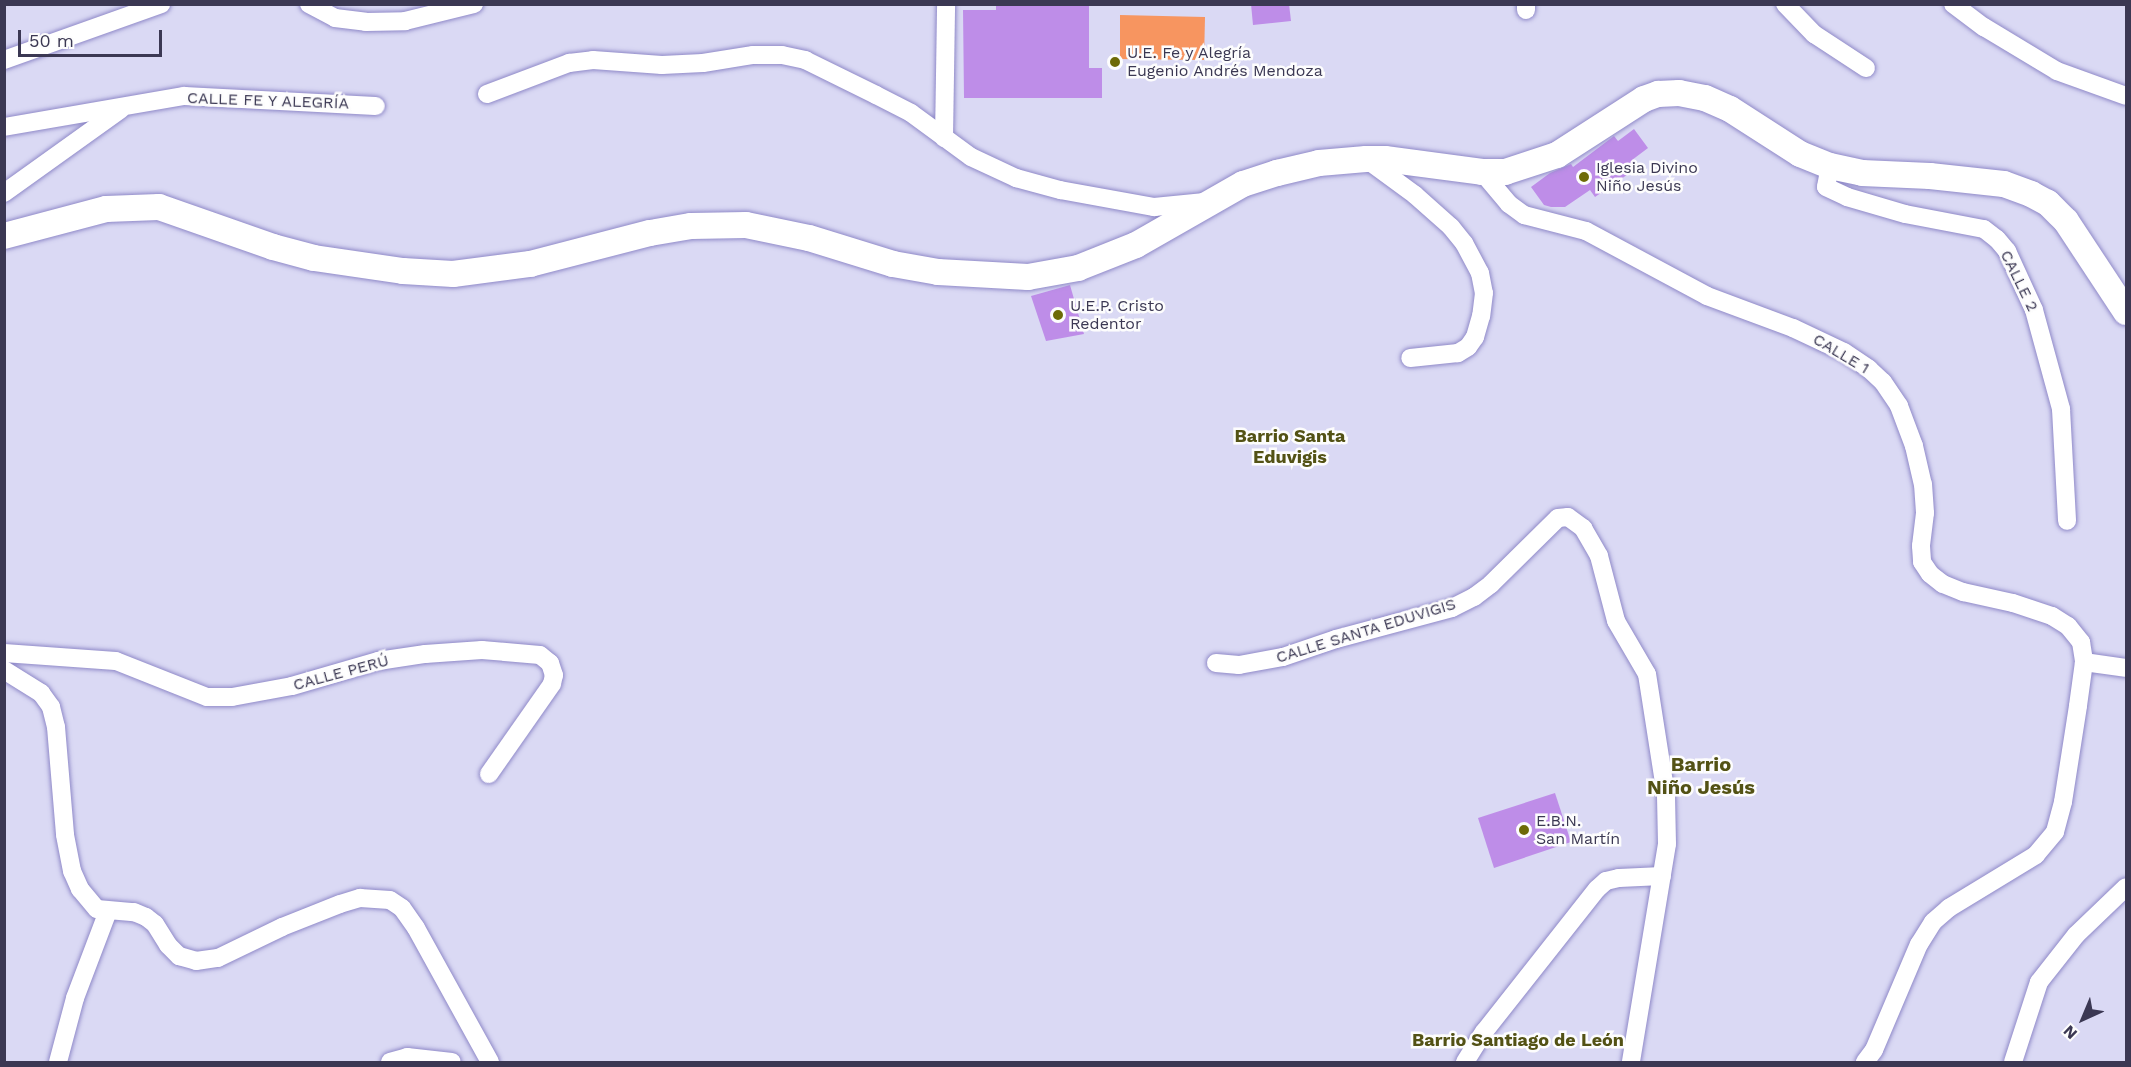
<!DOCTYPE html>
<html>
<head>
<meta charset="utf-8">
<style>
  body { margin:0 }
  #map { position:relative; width:2131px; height:1067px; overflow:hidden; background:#dad9f4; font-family:"Work Sans",sans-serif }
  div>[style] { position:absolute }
  .green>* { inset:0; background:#f79560 }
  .building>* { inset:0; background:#be8de8 }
  .roads { filter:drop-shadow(0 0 2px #8f89c8) drop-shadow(0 0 2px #8f89c8) }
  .minor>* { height:18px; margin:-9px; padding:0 9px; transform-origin:9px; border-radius:9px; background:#fff }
  .secondary>* { height:26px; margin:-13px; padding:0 13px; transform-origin:13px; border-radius:13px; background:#fff }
  .dots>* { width:16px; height:16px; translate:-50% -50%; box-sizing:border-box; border:3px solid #fdfdfd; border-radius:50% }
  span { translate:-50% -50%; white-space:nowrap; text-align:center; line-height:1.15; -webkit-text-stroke:5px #fdfdfd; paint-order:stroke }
  .poi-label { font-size:16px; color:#3b3853 }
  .left { translate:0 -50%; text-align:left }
  .street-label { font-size:16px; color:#3b3853 }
  .neighbourhood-label { font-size:18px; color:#535215; font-weight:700 }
  .quarter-label { font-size:20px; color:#535215; font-weight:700 }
  .frame { position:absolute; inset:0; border:6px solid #3b3853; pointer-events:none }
  .north { position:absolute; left:2053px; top:989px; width:60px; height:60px; -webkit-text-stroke:4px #fdfdfd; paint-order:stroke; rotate:224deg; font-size:16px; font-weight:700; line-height:24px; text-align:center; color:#3b3853 }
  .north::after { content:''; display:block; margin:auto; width:21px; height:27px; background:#3b3853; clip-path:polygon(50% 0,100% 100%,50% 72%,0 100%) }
  .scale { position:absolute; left:18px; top:30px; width:144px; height:27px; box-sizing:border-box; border:3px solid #3b3853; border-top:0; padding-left:8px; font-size:18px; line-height:21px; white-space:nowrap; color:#3b3853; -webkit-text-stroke:4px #fdfdfd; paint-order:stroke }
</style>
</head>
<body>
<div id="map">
  <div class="green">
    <div style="clip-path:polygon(1120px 15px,1205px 17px,1204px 60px,1120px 59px)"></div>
  </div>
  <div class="building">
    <div style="clip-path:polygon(996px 4px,1089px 4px,1089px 68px,1102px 68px,1102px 98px,964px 98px,963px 10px,996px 10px)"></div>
    <div style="clip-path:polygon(1251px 4px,1289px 4px,1291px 21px,1253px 25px)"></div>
    <div style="clip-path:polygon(1634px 129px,1648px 148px,1632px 160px,1637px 168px,1595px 197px,1590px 190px,1565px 207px,1551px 207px,1544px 205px,1531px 187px,1550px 173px,1571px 164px,1573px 167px,1614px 136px,1618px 141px)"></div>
    <div style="clip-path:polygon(1070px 285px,1084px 334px,1046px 341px,1031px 296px)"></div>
    <div style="clip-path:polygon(1555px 793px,1571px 842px,1494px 868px,1478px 818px)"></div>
  </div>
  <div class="roads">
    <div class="minor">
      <div style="left:309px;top:4px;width:30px;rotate:28deg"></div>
      <div style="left:335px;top:18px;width:31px;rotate:7deg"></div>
      <div style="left:366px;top:22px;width:39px;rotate:-1deg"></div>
      <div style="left:405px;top:21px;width:71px;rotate:-13.8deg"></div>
      <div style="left:1785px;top:4px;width:42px;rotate:46deg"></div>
      <div style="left:1814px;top:34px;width:62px;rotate:33.2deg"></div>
      <div style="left:1953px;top:4px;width:39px;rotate:37deg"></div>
      <div style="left:1984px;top:27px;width:85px;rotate:31.1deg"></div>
      <div style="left:2057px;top:71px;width:73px;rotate:19.9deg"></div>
      <div style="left:1526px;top:10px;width:6px;rotate:-90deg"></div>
      <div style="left:4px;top:60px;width:167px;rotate:-19.6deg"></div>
      <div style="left:487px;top:94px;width:88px;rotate:-20.7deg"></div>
      <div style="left:569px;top:63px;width:24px;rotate:-7deg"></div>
      <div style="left:593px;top:60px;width:69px;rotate:4.1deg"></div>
      <div style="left:662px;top:65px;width:41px;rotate:-2.8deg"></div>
      <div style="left:703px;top:63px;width:51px;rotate:-9.1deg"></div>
      <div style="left:753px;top:55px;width:29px"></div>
      <div style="left:782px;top:55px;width:24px;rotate:12deg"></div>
      <div style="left:805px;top:60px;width:79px;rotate:26.2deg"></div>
      <div style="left:876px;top:95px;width:39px;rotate:27deg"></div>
      <div style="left:911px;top:113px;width:74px;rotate:36.3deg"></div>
      <div style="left:971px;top:157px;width:50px;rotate:25deg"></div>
      <div style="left:1016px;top:178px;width:46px;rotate:15.3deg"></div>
      <div style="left:1060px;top:190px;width:96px;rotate:10.3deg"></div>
      <div style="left:1154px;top:207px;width:51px;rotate:-5.6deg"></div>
      <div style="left:4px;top:127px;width:183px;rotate:-9.8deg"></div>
      <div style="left:184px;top:96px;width:192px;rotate:3deg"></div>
      <div style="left:944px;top:138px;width:134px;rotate:-89.1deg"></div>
      <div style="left:1366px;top:159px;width:61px;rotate:36.3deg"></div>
      <div style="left:1415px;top:195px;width:48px;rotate:41.6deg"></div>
      <div style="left:1451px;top:227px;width:21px;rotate:51deg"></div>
      <div style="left:1464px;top:243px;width:34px;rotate:62deg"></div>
      <div style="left:1480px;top:273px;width:20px;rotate:79deg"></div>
      <div style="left:1484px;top:293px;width:23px;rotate:97deg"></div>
      <div style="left:1481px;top:316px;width:22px;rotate:106deg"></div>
      <div style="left:1475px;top:337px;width:12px;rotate:125deg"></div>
      <div style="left:1468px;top:347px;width:12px;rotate:149deg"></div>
      <div style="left:1458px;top:353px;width:48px;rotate:174.1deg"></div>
      <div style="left:1830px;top:166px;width:21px;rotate:101deg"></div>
      <div style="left:1826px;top:187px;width:23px;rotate:25deg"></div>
      <div style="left:1847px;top:197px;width:60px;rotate:16.3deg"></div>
      <div style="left:1905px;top:214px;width:80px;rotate:10.8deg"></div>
      <div style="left:1984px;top:229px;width:16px;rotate:38deg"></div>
      <div style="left:1997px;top:239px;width:16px;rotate:50deg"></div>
      <div style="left:2007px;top:251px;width:65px;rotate:65.4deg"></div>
      <div style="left:2034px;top:310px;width:103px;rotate:74.7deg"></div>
      <div style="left:2061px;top:409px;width:112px;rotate:86.9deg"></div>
      <div style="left:1482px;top:172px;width:42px;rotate:49.8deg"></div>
      <div style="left:1509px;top:204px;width:19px;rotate:36deg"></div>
      <div style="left:1524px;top:215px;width:64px;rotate:14.5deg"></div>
      <div style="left:1586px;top:231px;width:137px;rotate:28.2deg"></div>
      <div style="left:1707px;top:296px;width:92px;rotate:20.4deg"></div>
      <div style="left:1793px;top:328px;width:56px;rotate:25.2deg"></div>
      <div style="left:1844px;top:352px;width:30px;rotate:34deg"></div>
      <div style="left:1869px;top:369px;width:19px;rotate:43deg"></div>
      <div style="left:1883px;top:382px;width:29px;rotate:56deg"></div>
      <div style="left:1899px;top:406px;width:43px;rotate:69.4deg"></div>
      <div style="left:1914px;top:446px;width:39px;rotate:77deg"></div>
      <div style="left:1923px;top:484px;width:29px;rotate:86deg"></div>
      <div style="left:1925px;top:513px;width:33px;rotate:97deg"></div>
      <div style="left:1921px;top:546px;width:16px;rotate:86deg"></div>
      <div style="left:1922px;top:562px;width:14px;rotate:56deg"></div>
      <div style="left:1930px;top:574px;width:16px;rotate:38deg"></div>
      <div style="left:1943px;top:584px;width:22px;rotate:22deg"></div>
      <div style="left:1963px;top:592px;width:51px;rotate:12.4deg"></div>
      <div style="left:2013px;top:603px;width:41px;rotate:18.4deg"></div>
      <div style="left:2052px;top:616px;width:19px;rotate:32deg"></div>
      <div style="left:2068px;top:626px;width:21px;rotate:51deg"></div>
      <div style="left:2081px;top:642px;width:20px;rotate:81deg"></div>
      <div style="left:2084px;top:662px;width:44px;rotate:97.8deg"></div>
      <div style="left:2078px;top:706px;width:97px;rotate:98.9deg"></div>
      <div style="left:2063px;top:802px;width:31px;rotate:105deg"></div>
      <div style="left:2055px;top:832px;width:30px;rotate:130deg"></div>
      <div style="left:2036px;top:855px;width:102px;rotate:148.7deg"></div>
      <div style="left:1949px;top:908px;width:21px;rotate:139deg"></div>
      <div style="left:1933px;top:922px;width:26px;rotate:122deg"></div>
      <div style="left:1919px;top:944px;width:115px;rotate:113deg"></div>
      <div style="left:1874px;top:1050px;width:15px;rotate:127deg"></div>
      <div style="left:4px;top:193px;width:143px;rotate:-35.6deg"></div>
      <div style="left:4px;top:653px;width:112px;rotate:4.1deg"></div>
      <div style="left:116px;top:661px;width:98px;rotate:21.6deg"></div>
      <div style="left:207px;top:697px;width:25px"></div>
      <div style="left:232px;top:697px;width:61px;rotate:-10.4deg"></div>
      <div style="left:292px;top:686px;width:90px;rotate:-16.2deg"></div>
      <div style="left:378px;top:661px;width:48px;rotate:-8.5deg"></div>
      <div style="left:425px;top:654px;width:57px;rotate:-4deg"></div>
      <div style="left:482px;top:650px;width:58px;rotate:4.9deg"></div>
      <div style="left:540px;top:655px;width:13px;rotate:39deg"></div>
      <div style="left:550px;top:663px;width:13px;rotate:72deg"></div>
      <div style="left:554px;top:675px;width:9px;rotate:103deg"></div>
      <div style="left:552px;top:684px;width:110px;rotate:125deg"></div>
      <div style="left:2084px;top:662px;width:42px;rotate:8.1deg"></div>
      <div style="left:1216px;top:663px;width:23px;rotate:5deg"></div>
      <div style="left:1239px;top:665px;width:45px;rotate:-10.3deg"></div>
      <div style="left:1283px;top:657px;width:56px;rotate:-18.8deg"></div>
      <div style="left:1336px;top:639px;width:120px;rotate:-15deg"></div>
      <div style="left:1452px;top:608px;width:25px;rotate:-27deg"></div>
      <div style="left:1474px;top:597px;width:21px;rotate:-37deg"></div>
      <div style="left:1491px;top:584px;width:94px;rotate:-44.6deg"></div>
      <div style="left:1558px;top:518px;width:10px;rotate:-6deg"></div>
      <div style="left:1568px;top:517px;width:19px;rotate:36deg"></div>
      <div style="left:1583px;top:528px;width:32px;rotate:60deg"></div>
      <div style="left:1599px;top:556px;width:67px;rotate:75.3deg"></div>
      <div style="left:1616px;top:621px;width:61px;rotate:59.7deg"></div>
      <div style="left:1647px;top:674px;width:123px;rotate:81.1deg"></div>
      <div style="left:1666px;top:796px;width:48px;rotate:88.8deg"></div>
      <div style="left:1667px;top:844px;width:221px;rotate:99.4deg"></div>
      <div style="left:4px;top:670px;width:44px;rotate:31.9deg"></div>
      <div style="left:41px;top:693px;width:17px;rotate:54deg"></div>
      <div style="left:51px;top:707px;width:21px;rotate:76deg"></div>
      <div style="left:56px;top:727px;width:108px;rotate:85.2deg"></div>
      <div style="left:65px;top:835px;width:37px;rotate:79deg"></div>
      <div style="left:72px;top:871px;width:20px;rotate:66deg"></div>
      <div style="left:80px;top:889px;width:26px;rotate:50deg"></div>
      <div style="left:97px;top:909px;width:37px;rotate:5deg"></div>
      <div style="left:134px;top:912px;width:13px;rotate:23deg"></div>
      <div style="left:146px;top:917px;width:11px;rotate:38deg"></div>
      <div style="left:155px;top:924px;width:25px;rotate:58deg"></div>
      <div style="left:168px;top:945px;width:16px;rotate:45deg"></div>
      <div style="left:179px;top:956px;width:18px;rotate:16deg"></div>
      <div style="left:196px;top:961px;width:22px;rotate:-8deg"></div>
      <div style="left:218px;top:958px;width:71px;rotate:-25.8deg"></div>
      <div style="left:282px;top:927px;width:62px;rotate:-21.6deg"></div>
      <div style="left:340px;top:904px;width:21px;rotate:-17deg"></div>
      <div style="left:360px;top:898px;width:30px;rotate:4deg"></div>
      <div style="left:390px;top:900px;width:14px;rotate:34deg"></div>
      <div style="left:402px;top:908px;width:24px;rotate:55deg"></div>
      <div style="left:416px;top:928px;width:153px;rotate:61.1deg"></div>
      <div style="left:58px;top:1062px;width:66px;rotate:-75.1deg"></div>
      <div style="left:75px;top:998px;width:93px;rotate:-69.2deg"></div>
      <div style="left:390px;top:1062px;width:18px;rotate:-16deg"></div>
      <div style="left:407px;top:1057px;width:45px;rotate:6.3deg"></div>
      <div style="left:1465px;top:1062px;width:36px;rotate:-58deg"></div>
      <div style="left:1484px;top:1032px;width:182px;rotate:-51.7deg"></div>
      <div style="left:1597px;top:889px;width:12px;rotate:-42deg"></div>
      <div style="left:1606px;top:881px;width:13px;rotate:-13deg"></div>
      <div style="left:1619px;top:878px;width:43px;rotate:-2.7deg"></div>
      <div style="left:2013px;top:1062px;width:84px;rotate:-72deg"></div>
      <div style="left:2039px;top:982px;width:60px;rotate:-51.8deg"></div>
      <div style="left:2076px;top:935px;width:69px;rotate:-43.8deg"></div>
    </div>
    <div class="secondary">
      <div style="left:4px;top:236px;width:106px;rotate:-14.8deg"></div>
      <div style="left:106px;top:209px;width:53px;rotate:-2.2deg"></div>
      <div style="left:159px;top:207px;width:121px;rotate:19.3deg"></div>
      <div style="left:273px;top:247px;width:42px;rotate:15deg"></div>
      <div style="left:314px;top:258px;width:90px;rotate:8.3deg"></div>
      <div style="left:403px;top:271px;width:50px;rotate:3.4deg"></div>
      <div style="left:453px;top:274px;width:78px;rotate:-7.4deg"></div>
      <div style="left:530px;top:264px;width:124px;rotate:-14.5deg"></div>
      <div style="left:650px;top:233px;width:42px;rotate:-9.7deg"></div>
      <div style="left:691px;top:226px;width:55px;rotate:-1deg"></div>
      <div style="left:746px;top:225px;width:64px;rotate:11.7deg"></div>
      <div style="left:809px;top:238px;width:88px;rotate:17.2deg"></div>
      <div style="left:893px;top:264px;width:46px;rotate:10.1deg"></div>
      <div style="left:938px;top:272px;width:90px;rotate:3.2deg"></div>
      <div style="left:1028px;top:277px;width:51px;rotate:-10.2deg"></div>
      <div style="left:1078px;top:268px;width:62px;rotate:-21.6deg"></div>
      <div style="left:1136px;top:245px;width:123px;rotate:-29.7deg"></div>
      <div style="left:1243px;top:184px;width:36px;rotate:-18deg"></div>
      <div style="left:1277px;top:173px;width:43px;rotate:-13.4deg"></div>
      <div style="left:1319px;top:163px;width:47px;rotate:-4.9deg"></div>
      <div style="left:1366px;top:159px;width:19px"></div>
      <div style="left:1385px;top:159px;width:98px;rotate:7.6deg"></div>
      <div style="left:1482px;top:172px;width:23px"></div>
      <div style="left:1505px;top:172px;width:55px;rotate:-18.1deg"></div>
      <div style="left:1557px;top:155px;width:103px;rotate:-32.8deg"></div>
      <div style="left:1644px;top:99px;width:15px;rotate:-20deg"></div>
      <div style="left:1658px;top:94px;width:21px;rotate:-3deg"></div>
      <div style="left:1679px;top:93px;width:26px;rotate:11deg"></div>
      <div style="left:1705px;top:98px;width:27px;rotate:24deg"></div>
      <div style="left:1730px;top:109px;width:83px;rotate:32.7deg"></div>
      <div style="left:1800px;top:154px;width:32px;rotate:22deg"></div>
      <div style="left:1830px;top:166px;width:33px;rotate:12deg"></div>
      <div style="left:1862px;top:173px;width:68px;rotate:2.5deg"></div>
      <div style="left:1930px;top:176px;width:74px;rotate:6.2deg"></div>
      <div style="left:2004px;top:184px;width:29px;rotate:20deg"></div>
      <div style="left:2031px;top:194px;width:19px;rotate:28deg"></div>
      <div style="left:2048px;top:203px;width:25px;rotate:45deg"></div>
      <div style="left:2066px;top:221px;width:109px;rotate:56.6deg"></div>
    </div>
  </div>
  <div class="dots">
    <div style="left:1115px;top:62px;background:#6d6a07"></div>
    <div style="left:1584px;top:177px;background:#6d6a07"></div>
    <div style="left:1058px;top:315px;background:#6d6a07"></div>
    <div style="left:1524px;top:830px;background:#6d6a07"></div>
  </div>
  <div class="poi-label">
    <span class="left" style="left:1127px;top:62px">U.E. Fe y Alegría<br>Eugenio Andrés Mendoza</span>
    <span class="left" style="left:1596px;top:177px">Iglesia Divino<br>Niño Jesús</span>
    <span class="left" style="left:1070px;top:315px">U.E.P. Cristo<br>Redentor</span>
    <span class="left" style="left:1536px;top:830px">E.B.N.<br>San Martín</span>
  </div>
  <div class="street-label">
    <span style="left:268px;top:101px;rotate:2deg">CALLE FE Y ALEGRÍA</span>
    <span style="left:2019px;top:281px;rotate:64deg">CALLE 2</span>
    <span style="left:1841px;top:354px;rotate:31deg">CALLE 1</span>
    <span style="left:1366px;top:631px;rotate:-17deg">CALLE SANTA EDUVIGIS</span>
    <span style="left:341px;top:673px;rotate:-15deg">CALLE PERÚ</span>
  </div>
  <div class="neighbourhood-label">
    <span style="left:1290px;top:447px">Barrio Santa<br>Eduvigis</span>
    <span style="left:1518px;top:1040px">Barrio Santiago de León</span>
  </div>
  <div class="quarter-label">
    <span style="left:1701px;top:776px">Barrio<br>Niño Jesús</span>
  </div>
  <div class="frame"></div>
  <div class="north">N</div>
  <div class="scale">50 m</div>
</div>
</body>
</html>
